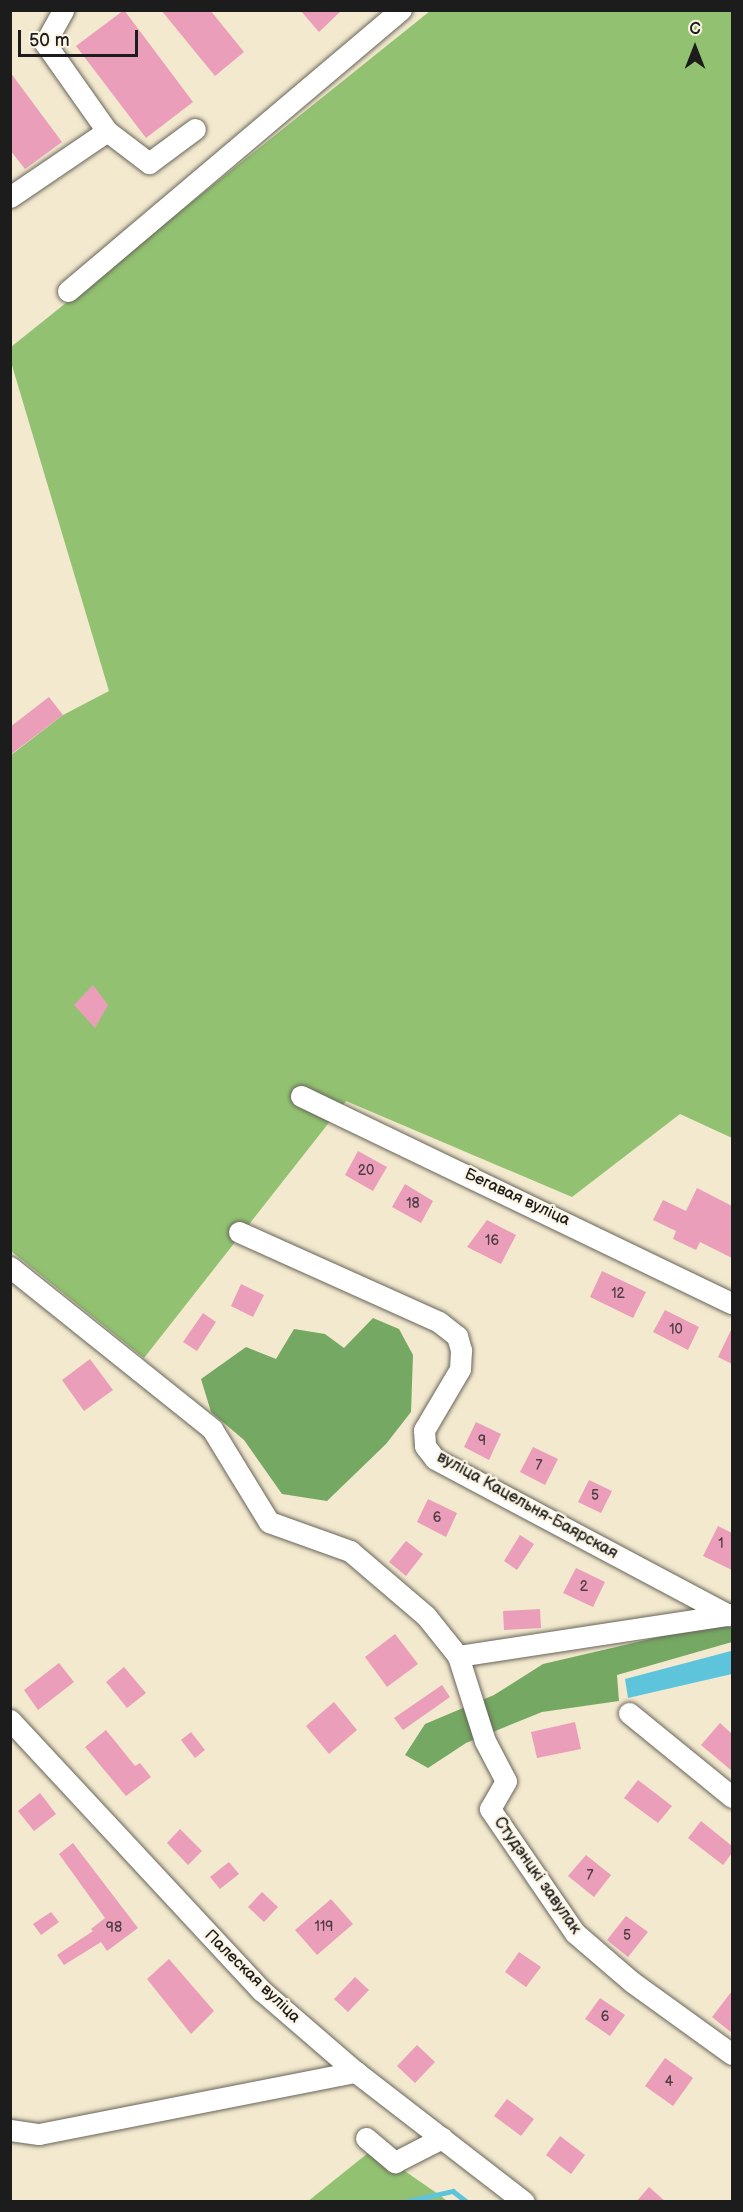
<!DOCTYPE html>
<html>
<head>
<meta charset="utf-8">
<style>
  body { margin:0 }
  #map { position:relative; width:743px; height:2212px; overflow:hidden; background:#f3e9ce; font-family:"Balsamiq Sans",sans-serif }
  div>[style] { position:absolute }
  .green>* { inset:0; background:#92c271 }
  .forest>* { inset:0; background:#75a863 }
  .water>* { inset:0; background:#5ec4dc }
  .stream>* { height:4.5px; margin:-2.25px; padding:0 2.25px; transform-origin:2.25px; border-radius:2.25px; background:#5ec4dc }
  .building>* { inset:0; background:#ea9eba }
  .roads { filter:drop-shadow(0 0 2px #67645a) drop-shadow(0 0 2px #67645a) }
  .minor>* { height:21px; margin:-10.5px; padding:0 10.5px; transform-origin:10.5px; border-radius:10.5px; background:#fff }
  span { translate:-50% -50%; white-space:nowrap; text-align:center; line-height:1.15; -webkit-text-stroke:5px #fcf5e5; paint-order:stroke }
  .number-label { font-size:14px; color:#503c44 }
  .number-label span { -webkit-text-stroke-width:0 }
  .street-label { font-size:16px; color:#1c1c1c }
  .frame { position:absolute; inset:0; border:12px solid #1c1c1c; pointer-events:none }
  .north { position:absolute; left:665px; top:18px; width:60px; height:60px; -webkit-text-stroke:4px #fcf5e5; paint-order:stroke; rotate:0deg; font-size:16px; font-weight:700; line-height:24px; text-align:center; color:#1c1c1c }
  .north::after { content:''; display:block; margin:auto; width:21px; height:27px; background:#1c1c1c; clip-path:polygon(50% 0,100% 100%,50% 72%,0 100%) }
  .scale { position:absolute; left:18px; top:30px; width:120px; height:27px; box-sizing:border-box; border:3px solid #1c1c1c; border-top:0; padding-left:8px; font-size:18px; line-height:21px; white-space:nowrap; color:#1c1c1c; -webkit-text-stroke:4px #fcf5e5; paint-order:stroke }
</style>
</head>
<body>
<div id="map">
  <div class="green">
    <div style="clip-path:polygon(430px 11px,732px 11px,732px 1138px,680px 1114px,572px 1197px,346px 1101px,144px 1358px,11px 1251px,11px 755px,63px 715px,109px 691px,11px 362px,11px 347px)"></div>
    <div style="clip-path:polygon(373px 2149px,438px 2194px,447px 2201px,307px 2202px)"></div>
  </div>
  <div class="forest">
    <div style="clip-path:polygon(373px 1318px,399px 1329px,413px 1355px,411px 1412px,386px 1444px,327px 1501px,282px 1494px,244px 1440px,211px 1412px,201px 1379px,246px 1347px,276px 1359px,294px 1329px,325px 1334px,344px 1348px)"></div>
    <div style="clip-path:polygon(732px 1620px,732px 1642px,617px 1675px,619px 1701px,542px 1712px,466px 1743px,428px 1768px,405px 1755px,425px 1724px,494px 1695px,543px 1664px)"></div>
  </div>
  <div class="water">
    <div style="clip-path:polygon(731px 1651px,732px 1674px,628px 1698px,625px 1679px)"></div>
  </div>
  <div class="stream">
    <div style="left:404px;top:2202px;width:50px;rotate:-12.7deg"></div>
    <div style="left:453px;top:2191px;width:18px;rotate:38deg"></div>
  </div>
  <div class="building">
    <div style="clip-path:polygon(124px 10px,193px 102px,146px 138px,76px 46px)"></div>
    <div style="clip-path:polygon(161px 10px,210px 10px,244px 52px,215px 76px)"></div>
    <div style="clip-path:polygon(300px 10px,342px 10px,319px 32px)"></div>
    <div style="clip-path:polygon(10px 72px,62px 142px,25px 169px,10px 150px)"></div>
    <div style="clip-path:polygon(49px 697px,63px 715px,10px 755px,10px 727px)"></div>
    <div style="clip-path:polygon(93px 985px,108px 1005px,95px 1028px,74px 1005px)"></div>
    <div style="clip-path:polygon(358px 1151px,387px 1167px,373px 1191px,345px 1175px)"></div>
    <div style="clip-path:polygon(405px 1184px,433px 1201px,421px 1223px,392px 1207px)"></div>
    <div style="clip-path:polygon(697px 1188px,732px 1206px,732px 1258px,700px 1242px,696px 1250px,673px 1239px,676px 1231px,653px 1220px,663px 1200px,686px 1211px)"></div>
    <div style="clip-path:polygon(487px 1220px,516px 1235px,501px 1264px,467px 1247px)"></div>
    <div style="clip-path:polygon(602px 1271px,646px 1292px,633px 1318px,590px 1297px)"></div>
    <div style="clip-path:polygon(241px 1284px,264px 1295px,253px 1317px,231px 1306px)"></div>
    <div style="clip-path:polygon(665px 1310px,699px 1327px,688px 1350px,653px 1332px)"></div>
    <div style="clip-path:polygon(203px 1313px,216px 1322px,197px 1351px,183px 1342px)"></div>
    <div style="clip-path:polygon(732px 1328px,732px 1364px,718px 1357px)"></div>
    <div style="clip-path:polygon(90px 1359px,113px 1390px,84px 1411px,62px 1380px)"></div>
    <div style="clip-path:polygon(476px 1422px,501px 1434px,489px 1460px,464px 1447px)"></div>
    <div style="clip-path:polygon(533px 1447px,558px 1459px,545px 1485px,520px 1472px)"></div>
    <div style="clip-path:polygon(589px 1480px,612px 1491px,601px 1513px,578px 1502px)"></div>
    <div style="clip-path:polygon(428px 1499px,457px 1513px,446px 1537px,417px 1522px)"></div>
    <div style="clip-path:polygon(718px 1526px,732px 1533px,732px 1570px,703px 1556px)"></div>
    <div style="clip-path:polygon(520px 1535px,534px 1544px,517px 1570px,504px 1561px)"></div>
    <div style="clip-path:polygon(406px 1541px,423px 1554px,406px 1576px,389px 1562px)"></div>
    <div style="clip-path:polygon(576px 1568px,605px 1582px,593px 1607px,563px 1593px)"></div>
    <div style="clip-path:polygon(540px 1609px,541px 1628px,504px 1630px,503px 1611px)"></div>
    <div style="clip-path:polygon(395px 1634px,418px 1664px,387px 1687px,365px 1657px)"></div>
    <div style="clip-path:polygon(59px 1663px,74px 1682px,38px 1710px,24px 1690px)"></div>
    <div style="clip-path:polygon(124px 1667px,146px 1693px,127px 1708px,106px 1682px)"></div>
    <div style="clip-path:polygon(442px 1685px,450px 1697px,403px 1730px,394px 1718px)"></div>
    <div style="clip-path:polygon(334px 1702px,357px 1730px,329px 1754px,306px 1726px)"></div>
    <div style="clip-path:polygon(575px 1722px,581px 1749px,537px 1758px,531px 1732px)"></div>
    <div style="clip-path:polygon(720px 1723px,732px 1734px,732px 1771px,701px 1745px)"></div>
    <div style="clip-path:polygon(106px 1730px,135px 1766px,140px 1763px,151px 1777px,126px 1796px,85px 1747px)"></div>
    <div style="clip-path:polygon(191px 1732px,205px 1750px,195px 1758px,181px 1740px)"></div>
    <div style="clip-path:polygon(638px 1780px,672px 1806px,658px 1823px,624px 1798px)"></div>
    <div style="clip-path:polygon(40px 1793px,56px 1814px,34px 1831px,18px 1811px)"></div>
    <div style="clip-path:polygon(701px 1821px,732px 1846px,732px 1853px,723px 1865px,688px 1838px)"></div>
    <div style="clip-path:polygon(180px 1829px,202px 1851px,188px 1865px,167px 1843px)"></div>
    <div style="clip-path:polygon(73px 1843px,138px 1928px,107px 1951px,101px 1942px,64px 1965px,57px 1955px,93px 1931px,91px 1929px,105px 1918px,59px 1854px)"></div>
    <div style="clip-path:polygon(586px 1855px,611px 1875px,594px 1897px,568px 1876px)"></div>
    <div style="clip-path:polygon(229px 1862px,239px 1874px,220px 1889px,210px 1877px)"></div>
    <div style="clip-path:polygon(262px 1892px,278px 1907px,264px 1922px,248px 1907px)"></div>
    <div style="clip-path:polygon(331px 1899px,353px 1924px,317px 1955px,295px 1930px)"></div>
    <div style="clip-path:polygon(51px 1912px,59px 1922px,41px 1935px,33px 1924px)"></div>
    <div style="clip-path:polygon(626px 1916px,648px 1932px,628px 1957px,607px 1940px)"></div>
    <div style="clip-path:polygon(519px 1952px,541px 1967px,526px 1987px,505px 1972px)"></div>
    <div style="clip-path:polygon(169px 1959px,214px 2011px,191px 2034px,147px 1979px)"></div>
    <div style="clip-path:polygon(355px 1977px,369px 1990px,348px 2012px,334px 1999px)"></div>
    <div style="clip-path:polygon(732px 1991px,732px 2033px,712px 2017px)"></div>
    <div style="clip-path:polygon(600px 1998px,625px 2015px,610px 2036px,585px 2019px)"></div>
    <div style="clip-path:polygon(417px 2045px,435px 2062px,415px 2083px,397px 2066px)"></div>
    <div style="clip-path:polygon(665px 2058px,693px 2078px,673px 2106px,645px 2086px)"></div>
    <div style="clip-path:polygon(507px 2099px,534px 2119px,521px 2136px,494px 2116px)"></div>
    <div style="clip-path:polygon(560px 2136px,585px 2155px,571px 2174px,546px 2155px)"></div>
    <div style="clip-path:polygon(649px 2187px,666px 2202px,636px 2202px)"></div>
  </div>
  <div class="roads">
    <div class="minor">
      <div style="left:107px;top:131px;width:53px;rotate:37.3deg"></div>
      <div style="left:149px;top:163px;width:57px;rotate:-36.5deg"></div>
      <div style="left:10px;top:197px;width:117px;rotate:-34.2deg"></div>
      <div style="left:107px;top:131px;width:108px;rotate:-125.2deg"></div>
      <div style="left:45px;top:43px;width:38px;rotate:-61deg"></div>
      <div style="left:68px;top:291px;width:436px;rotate:-40.2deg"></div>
      <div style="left:301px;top:1096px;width:478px;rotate:25.7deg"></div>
      <div style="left:239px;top:1232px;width:219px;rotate:24.2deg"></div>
      <div style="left:439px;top:1322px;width:23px;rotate:38deg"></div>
      <div style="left:457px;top:1336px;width:15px;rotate:74deg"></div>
      <div style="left:461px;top:1350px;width:19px;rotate:93deg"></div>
      <div style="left:460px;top:1369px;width:71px;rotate:120.5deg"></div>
      <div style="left:424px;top:1430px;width:16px;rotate:86deg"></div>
      <div style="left:425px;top:1446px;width:16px;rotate:52deg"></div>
      <div style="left:435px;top:1459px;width:333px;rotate:28deg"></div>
      <div style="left:10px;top:1267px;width:259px;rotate:38.7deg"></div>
      <div style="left:212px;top:1429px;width:109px;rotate:58.5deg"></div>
      <div style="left:269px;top:1522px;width:86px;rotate:19.7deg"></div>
      <div style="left:350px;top:1551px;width:100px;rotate:40.5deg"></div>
      <div style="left:426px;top:1616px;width:51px;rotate:51.3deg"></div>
      <div style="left:458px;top:1656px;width:89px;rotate:72.4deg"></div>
      <div style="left:485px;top:1741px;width:45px;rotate:62.3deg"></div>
      <div style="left:506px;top:1781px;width:32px;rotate:120deg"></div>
      <div style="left:490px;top:1809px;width:150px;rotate:55.6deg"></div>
      <div style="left:575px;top:1933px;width:75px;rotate:40.7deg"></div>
      <div style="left:632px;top:1982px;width:123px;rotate:35.8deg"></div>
      <div style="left:458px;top:1656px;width:277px;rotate:-8.7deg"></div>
      <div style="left:629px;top:1713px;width:133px;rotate:39.2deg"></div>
      <div style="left:10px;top:1720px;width:370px;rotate:47.1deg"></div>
      <div style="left:262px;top:1991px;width:124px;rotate:40.8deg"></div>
      <div style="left:356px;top:2072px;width:212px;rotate:37.7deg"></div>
      <div style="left:10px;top:2130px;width:29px;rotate:8deg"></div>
      <div style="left:39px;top:2134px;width:323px;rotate:-11.1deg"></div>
      <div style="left:366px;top:2138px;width:38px;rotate:40deg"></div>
      <div style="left:395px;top:2162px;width:53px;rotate:-27.1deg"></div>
    </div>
  </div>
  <div class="number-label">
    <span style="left:366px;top:1171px">20</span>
    <span style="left:413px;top:1204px">18</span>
    <span style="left:492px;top:1241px">16</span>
    <span style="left:618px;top:1294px">12</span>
    <span style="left:676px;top:1330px">10</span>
    <span style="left:482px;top:1441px">9</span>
    <span style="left:539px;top:1466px">7</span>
    <span style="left:595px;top:1496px">5</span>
    <span style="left:437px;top:1518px">6</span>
    <span style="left:721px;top:1544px">1</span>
    <span style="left:584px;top:1587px">2</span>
    <span style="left:590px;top:1876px">7</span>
    <span style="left:324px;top:1927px">119</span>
    <span style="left:114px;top:1928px">98</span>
    <span style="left:627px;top:1936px">5</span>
    <span style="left:605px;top:2017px">6</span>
    <span style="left:669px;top:2082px">4</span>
  </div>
  <div class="street-label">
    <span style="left:517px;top:1198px;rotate:25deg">Бегавая вуліца</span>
    <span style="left:527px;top:1506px;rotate:29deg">вуліца Кацельня-Баярская</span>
    <span style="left:537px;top:1876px;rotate:55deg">Студэнцкі завулак</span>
    <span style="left:252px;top:1977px;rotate:44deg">Палеская вуліца</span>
  </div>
  <div class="frame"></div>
  <div class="north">С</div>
  <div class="scale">50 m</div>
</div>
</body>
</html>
